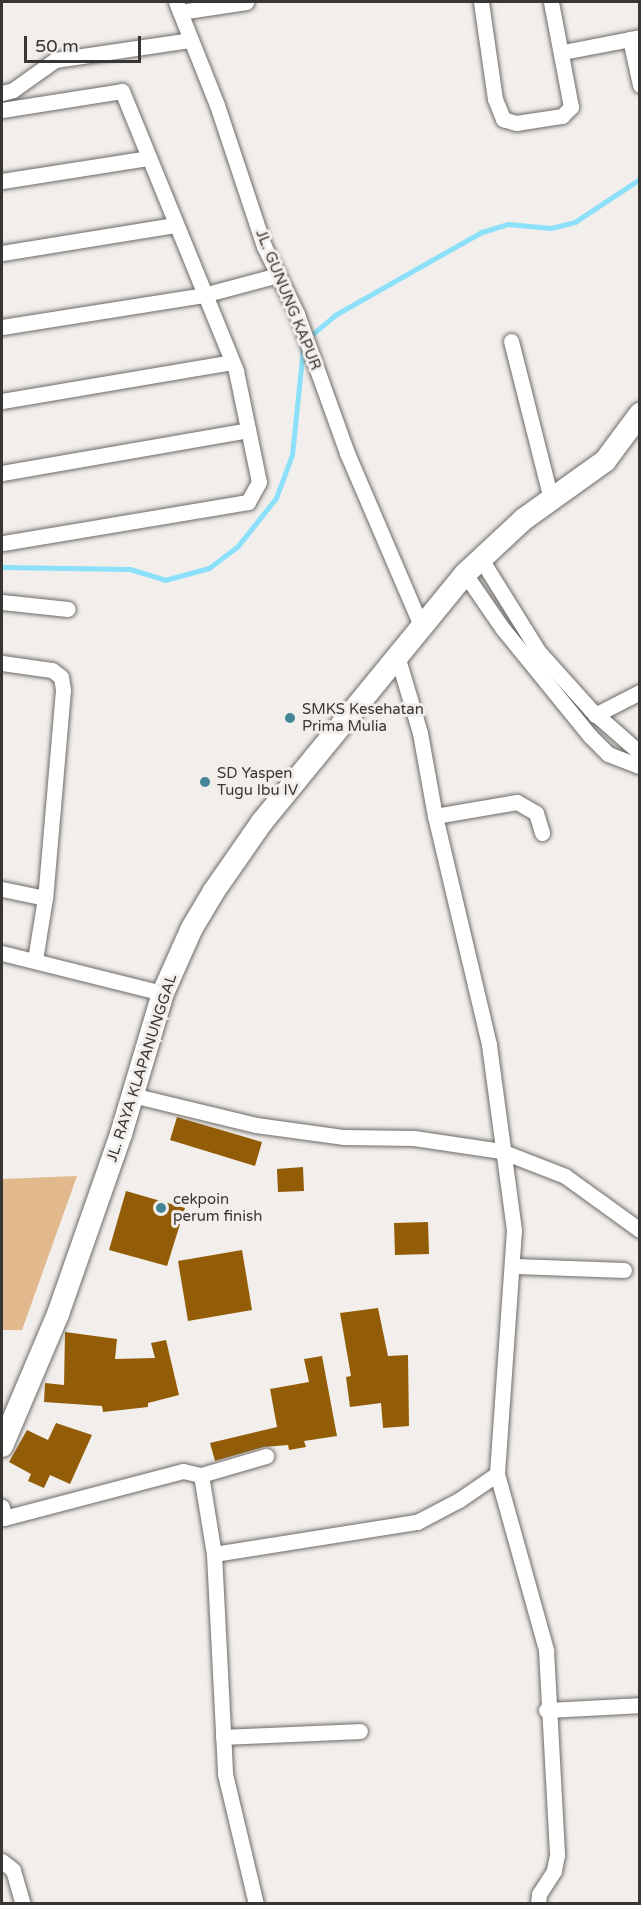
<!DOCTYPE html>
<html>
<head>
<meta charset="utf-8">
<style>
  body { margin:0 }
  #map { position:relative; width:641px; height:1905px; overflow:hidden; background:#f1eeeb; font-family:"Varela Round",sans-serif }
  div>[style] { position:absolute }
  .green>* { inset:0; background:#e1b98d }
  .stream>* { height:4.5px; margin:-2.25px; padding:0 2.25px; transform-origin:2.25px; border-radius:2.25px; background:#8ce0fa }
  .building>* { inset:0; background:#935d08 }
  .roads { filter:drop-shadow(0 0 2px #6d6a67) drop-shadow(0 0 2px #6d6a67) }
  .street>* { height:15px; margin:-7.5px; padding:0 7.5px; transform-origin:7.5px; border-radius:7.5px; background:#fff }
  .secondary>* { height:22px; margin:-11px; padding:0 11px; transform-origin:11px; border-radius:11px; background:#fff }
  .dots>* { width:16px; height:16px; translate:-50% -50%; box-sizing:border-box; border:3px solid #f1eeeb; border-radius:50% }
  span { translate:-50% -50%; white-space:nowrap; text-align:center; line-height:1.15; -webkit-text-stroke:6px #f1eeeb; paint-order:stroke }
  .street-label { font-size:15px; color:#383635 }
  .poi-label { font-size:15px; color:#383635 }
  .left { translate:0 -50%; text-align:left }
  .frame { position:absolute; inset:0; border:3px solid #383635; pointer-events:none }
  .scale { position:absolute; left:24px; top:36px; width:117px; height:27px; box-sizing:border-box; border:3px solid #383635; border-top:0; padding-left:8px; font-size:18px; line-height:21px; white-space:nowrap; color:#383635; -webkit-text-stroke:4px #f1eeeb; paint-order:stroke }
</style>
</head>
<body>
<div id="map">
  <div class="green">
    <div style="clip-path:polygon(77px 1176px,22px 1330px,2px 1330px,2px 1179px)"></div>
  </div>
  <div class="stream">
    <div style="left:308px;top:338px;width:35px;rotate:-40deg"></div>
    <div style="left:335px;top:315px;width:169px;rotate:-29.5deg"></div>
    <div style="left:482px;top:232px;width:27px;rotate:-17deg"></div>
    <div style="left:508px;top:224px;width:43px;rotate:5.3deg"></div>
    <div style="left:551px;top:228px;width:25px;rotate:-14deg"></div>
    <div style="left:575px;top:222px;width:78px;rotate:-33.5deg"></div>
    <div style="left:2px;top:567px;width:128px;rotate:0.9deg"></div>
    <div style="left:130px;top:569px;width:37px;rotate:17deg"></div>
    <div style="left:165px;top:580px;width:46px;rotate:-15.3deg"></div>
    <div style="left:209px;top:568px;width:36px;rotate:-37deg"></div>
    <div style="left:238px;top:546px;width:61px;rotate:-51.6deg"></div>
    <div style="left:276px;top:498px;width:46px;rotate:-69.6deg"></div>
    <div style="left:292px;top:455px;width:108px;rotate:-84.1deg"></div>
  </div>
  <div class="building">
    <div style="clip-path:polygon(177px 1117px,262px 1142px,255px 1166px,170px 1140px)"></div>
    <div style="clip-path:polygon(303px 1167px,304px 1191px,278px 1192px,277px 1169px)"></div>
    <div style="clip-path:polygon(126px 1191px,185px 1208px,167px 1266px,109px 1250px)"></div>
    <div style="clip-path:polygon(428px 1222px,429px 1254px,395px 1255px,394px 1223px)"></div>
    <div style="clip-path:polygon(242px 1250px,252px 1310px,188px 1321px,178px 1261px)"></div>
    <div style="clip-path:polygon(378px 1308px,388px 1356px,408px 1355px,409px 1426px,383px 1428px,381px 1403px,350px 1407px,346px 1377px,351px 1376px,340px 1313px)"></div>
    <div style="clip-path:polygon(65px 1332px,117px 1339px,115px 1359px,155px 1358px,151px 1343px,166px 1340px,179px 1395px,148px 1403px,148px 1407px,103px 1412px,102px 1406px,44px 1402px,45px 1383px,64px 1385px)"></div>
    <div style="clip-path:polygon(322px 1356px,337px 1436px,304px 1441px,306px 1447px,289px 1450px,288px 1445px,264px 1447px,215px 1461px,210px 1443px,277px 1427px,270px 1389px,309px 1382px,304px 1359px)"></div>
    <div style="clip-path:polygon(56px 1423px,92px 1435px,70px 1484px,50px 1475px,44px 1488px,28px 1481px,31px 1474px,9px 1462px,27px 1430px,48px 1440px)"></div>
  </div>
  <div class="roads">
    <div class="street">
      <div style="left:176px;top:2px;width:111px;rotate:68.3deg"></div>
      <div style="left:217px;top:105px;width:149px;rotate:71.6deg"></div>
      <div style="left:264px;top:246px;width:76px;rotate:64.1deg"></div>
      <div style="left:297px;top:314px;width:148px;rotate:70.2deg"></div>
      <div style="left:347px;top:453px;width:190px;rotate:66.8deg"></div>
      <div style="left:481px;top:2px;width:98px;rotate:81.8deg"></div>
      <div style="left:495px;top:99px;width:22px;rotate:68deg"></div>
      <div style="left:503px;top:119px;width:14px;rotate:17deg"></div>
      <div style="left:516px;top:123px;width:47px;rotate:-8.7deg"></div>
      <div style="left:562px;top:116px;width:13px;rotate:-45deg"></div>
      <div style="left:571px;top:107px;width:107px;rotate:-100.8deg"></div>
      <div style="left:180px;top:12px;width:67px;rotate:-8.6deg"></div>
      <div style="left:640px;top:37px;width:10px;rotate:169deg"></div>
      <div style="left:630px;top:39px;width:47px;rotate:77.7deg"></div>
      <div style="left:563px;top:52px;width:68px;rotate:-11deg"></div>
      <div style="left:2px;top:93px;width:11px;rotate:-15deg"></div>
      <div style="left:13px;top:90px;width:52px;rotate:-35.5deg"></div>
      <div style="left:55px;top:60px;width:136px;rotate:-8.4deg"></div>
      <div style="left:2px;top:110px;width:121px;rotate:-9deg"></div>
      <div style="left:122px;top:91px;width:302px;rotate:67.8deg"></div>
      <div style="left:236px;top:371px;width:113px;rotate:78.3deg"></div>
      <div style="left:259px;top:482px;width:23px;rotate:119deg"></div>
      <div style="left:248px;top:502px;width:249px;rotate:170.5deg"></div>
      <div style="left:2px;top:181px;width:149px;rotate:-8.9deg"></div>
      <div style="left:2px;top:253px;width:175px;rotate:-9.2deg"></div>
      <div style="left:2px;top:327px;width:204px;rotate:-9deg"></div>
      <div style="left:203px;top:295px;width:78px;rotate:-14.9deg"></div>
      <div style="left:511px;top:341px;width:163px;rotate:75.8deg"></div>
      <div style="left:2px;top:401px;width:233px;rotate:-9.6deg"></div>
      <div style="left:2px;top:473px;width:250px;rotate:-9.9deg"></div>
      <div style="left:481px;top:559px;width:110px;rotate:58.1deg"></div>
      <div style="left:539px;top:652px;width:78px;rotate:48.1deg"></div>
      <div style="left:591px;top:710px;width:65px;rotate:41.3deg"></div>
      <div style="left:465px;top:574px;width:67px;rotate:55.4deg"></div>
      <div style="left:503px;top:629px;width:138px;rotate:50.9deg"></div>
      <div style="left:590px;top:736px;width:25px;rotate:45deg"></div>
      <div style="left:608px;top:754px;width:34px;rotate:21deg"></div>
      <div style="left:2px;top:602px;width:66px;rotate:6.1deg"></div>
      <div style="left:398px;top:659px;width:77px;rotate:73.4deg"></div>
      <div style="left:420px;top:733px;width:84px;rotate:79.8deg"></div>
      <div style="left:435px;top:816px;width:235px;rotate:76.7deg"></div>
      <div style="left:489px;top:1045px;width:187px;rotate:82.3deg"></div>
      <div style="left:514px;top:1230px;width:245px;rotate:94deg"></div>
      <div style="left:497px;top:1474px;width:183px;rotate:74.4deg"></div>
      <div style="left:546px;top:1650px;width:205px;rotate:86.9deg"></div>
      <div style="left:557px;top:1855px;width:16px;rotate:101deg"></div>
      <div style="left:554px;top:1871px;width:27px;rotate:123deg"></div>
      <div style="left:539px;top:1894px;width:10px;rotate:96deg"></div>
      <div style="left:2px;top:663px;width:50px;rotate:8deg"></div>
      <div style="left:52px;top:670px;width:11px;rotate:38deg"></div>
      <div style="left:61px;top:677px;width:13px;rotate:81deg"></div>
      <div style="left:63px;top:690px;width:209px;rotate:94.9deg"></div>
      <div style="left:45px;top:898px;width:63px;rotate:99.2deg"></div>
      <div style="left:595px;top:715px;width:51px;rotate:-27.1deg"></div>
      <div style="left:435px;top:816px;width:83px;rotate:-9.7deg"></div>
      <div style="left:517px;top:802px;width:22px;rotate:30deg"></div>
      <div style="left:536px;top:813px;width:21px;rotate:73deg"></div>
      <div style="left:2px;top:889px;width:44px;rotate:11.8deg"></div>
      <div style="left:2px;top:953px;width:166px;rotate:14deg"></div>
      <div style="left:132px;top:1095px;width:128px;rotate:13.6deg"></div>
      <div style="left:256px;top:1125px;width:89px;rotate:7.8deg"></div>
      <div style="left:344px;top:1137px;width:70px;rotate:0.8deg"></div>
      <div style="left:414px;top:1138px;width:88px;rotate:8.5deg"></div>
      <div style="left:501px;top:1151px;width:69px;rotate:21.3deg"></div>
      <div style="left:565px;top:1176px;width:92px;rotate:35.8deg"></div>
      <div style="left:515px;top:1266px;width:109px;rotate:2.1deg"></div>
      <div style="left:201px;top:1475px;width:68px;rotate:-16.3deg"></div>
      <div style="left:2px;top:1507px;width:11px;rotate:80deg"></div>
      <div style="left:4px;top:1518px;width:185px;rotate:-14.7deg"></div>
      <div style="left:183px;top:1471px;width:18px;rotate:13deg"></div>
      <div style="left:201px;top:1475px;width:80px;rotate:80.7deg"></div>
      <div style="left:214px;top:1554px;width:220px;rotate:87.1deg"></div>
      <div style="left:225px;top:1774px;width:134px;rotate:76.6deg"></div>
      <div style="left:214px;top:1554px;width:206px;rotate:-9deg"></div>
      <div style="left:417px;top:1522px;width:47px;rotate:-27.6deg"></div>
      <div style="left:459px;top:1500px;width:46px;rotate:-34.4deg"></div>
      <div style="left:546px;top:1710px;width:94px;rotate:-3deg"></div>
      <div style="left:223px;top:1737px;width:137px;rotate:-2.5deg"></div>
      <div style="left:2px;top:1861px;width:14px;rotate:39deg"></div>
      <div style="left:13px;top:1870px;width:35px;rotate:74deg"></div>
    </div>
    <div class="secondary">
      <div style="left:2px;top:1446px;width:143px;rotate:-67deg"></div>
      <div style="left:58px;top:1314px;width:191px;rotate:-70.7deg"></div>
      <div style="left:121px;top:1134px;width:147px;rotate:-73.4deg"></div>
      <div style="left:163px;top:993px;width:71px;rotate:-66deg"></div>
      <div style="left:192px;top:928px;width:43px;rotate:-59.3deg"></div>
      <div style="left:214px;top:891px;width:84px;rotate:-55.2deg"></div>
      <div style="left:262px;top:822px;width:320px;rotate:-50.7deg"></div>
      <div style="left:465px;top:574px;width:81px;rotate:-43deg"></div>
      <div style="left:524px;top:519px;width:100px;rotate:-35.6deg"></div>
      <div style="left:605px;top:461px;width:59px;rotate:-53.3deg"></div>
    </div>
  </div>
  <div class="dots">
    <div style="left:290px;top:718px;background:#448497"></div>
    <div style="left:205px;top:782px;background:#448497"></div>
    <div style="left:161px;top:1208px;background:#448497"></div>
  </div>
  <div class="street-label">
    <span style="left:288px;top:300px;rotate:68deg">JL. GUNUNG KAPUR</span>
    <span style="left:142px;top:1068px;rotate:-72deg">JL. RAYA KLAPANUNGGAL</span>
  </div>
  <div class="poi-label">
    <span class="left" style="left:302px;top:718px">SMKS Kesehatan<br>Prima Mulia</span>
    <span class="left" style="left:217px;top:782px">SD Yaspen<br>Tugu Ibu IV</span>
    <span class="left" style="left:173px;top:1208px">cekpoin<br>perum finish</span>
  </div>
  <div class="frame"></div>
  <div class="scale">50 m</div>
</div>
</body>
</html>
